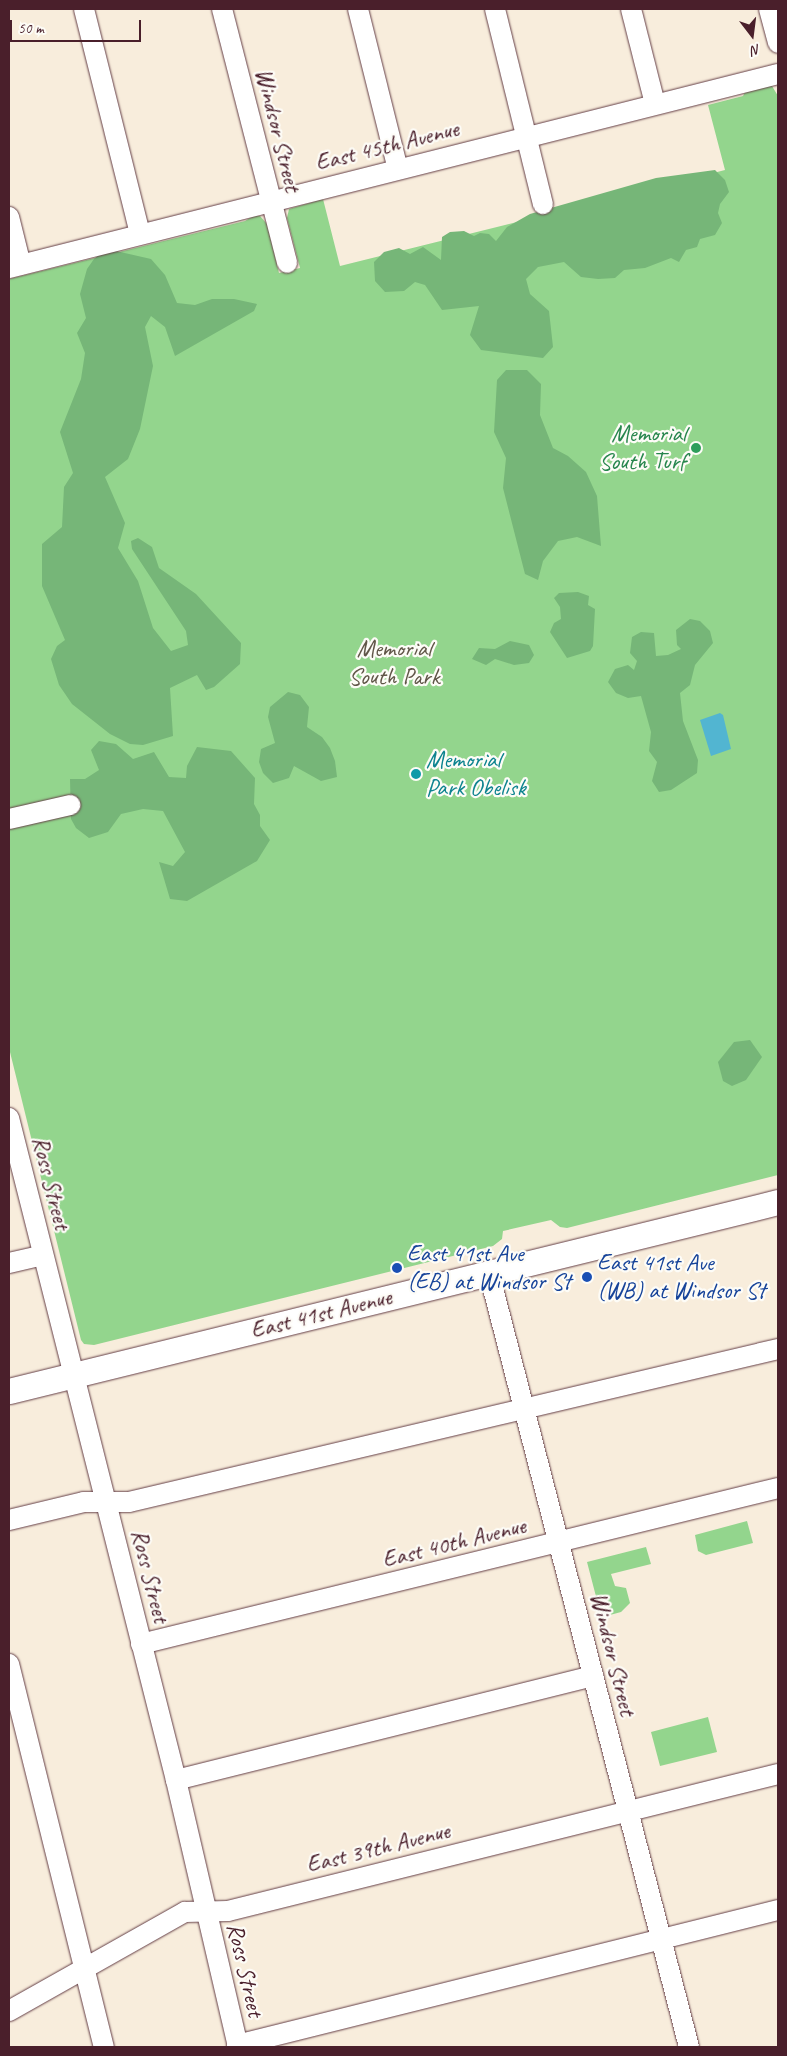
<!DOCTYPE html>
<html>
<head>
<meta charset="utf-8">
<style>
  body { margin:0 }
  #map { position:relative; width:787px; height:2056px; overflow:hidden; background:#f8eddc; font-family:Caveat,sans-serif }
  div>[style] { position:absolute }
  .green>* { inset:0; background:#93d58d }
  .forest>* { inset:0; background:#76b678 }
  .water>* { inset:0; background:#52b5d1 }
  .roads { filter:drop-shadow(0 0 1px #643e46) drop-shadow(0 0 1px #643e46) }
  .minor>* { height:20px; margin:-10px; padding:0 10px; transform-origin:10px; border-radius:10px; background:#fff }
  .major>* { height:25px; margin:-12.5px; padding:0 12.5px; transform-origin:12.5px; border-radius:12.5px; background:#fff }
  .dots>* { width:14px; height:14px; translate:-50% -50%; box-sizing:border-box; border:2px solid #fdfcf7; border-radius:50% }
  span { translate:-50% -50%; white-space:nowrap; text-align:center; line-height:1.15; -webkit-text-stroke:4.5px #fdfcf7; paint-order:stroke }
  .street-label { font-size:24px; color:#4a1f2b }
  .leisure-label { font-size:24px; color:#27864d }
  .right { translate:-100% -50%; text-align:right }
  .park-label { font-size:24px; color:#605648 }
  .culture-label { font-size:24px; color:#0d838f }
  .left { translate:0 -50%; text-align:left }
  .transit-label { font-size:24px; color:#164399 }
  .frame { position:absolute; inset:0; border:10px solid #4a1f2b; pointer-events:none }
  .north { position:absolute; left:727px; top:10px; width:50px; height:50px; -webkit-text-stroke:4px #fdfcf7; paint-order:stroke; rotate:165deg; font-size:14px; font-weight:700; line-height:20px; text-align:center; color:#4a1f2b }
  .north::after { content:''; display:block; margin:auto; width:18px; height:22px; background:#4a1f2b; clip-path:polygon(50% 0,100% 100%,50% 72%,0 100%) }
  .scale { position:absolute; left:10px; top:20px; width:131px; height:22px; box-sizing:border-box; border:2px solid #4a1f2b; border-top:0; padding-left:6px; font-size:15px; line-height:18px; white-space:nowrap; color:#4a1f2b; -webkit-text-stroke:4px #fdfcf7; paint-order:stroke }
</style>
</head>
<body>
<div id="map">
  <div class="green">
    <div style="clip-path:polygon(760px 85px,772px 86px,778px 96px,778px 1175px,567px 1228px,560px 1227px,551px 1220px,503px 1231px,502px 1239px,493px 1246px,94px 1345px,84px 1344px,81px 1340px,9px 1048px,9px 279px,245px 221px,253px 216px,260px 216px,267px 224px,279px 273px,300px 268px,287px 218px,289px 209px,323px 199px,340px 266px,674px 183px,725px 170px,708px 105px,743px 96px,747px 88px)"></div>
    <div style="clip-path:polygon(747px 1521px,753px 1543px,706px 1555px,698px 1551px,695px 1535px)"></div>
    <div style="clip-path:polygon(646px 1547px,651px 1564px,611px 1574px,615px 1586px,626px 1588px,630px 1603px,621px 1612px,610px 1615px,599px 1608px,587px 1562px)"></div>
    <div style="clip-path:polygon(708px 1717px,717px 1752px,660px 1766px,651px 1732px)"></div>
  </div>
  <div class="forest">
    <div style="clip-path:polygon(715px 170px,725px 180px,729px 192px,720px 204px,718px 213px,722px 223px,715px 235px,700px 239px,697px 247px,686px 250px,679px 262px,671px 258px,645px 268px,624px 270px,615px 278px,598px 279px,581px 277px,564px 262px,538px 267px,526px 279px,530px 294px,549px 311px,553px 347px,543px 358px,481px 350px,470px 335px,479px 306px,442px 310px,425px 285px,415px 282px,404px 291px,385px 292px,375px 281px,374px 262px,384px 252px,399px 248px,410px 254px,423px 247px,441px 260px,442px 237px,450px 232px,464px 231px,474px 236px,480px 233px,489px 234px,496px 241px,507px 227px,530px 214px,656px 178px)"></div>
    <div style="clip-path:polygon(116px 251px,151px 259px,165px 275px,177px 303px,195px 305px,212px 299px,234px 299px,257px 304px,254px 311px,175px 356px,165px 327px,151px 316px,145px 327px,153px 366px,140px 429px,128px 459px,105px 477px,125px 523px,118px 548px,138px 581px,153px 628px,171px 651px,188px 645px,186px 631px,132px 549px,131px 541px,138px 538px,152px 547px,159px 568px,196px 594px,241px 643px,240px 664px,214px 687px,206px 690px,197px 675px,170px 688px,173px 736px,143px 745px,130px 744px,110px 734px,72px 704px,59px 685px,51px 659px,57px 646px,65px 640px,42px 586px,42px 544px,62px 527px,64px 487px,73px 473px,60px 432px,81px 379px,85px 353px,77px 333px,86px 318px,80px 294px,87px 269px,94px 259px,101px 253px)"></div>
    <div style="clip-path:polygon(506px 370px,527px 370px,541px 384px,540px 415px,553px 448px,568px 456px,586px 472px,597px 496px,601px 546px,577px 537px,558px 541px,543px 561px,538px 580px,525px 574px,503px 488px,506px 458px,494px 432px,497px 380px)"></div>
    <div style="clip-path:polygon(578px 592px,589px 596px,588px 605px,595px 609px,593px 646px,590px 651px,567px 658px,550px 632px,554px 623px,561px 619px,560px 607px,554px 598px,559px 593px)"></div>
    <div style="clip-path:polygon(690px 619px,700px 621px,710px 631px,713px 643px,695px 665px,690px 685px,680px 693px,683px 721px,698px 760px,697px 773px,671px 790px,659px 792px,652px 781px,657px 762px,649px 751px,651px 732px,641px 696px,628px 698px,616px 693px,608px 682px,615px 669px,628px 665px,634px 670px,637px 661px,630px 653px,632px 637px,641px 632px,654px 633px,656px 656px,668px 655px,681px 649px,677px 645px,676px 630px)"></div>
    <div style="clip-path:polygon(510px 641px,529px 645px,534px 655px,529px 663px,514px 665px,495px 659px,486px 665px,472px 659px,479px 648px,495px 649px)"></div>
    <div style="clip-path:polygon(288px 692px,300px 695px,309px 707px,307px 727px,322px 737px,330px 748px,335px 761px,337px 777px,321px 781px,294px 766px,289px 778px,273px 783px,263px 773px,259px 762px,261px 749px,275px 743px,268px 717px,270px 707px)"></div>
    <div style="clip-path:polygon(99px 741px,116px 744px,133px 759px,154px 752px,169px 777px,186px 778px,187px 766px,197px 747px,231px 751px,255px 778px,254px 804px,260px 815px,260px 826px,270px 840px,257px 861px,187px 901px,170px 899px,159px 862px,173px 866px,185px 852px,163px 811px,143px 809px,121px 814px,108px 832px,89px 838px,76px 828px,71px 819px,70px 779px,85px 779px,99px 770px,91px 750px)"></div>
    <div style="clip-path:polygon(750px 1040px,762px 1057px,746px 1080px,732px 1086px,723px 1081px,718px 1062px,734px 1042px)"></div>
  </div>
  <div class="water">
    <div style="clip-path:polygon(720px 713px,723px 715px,731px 749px,711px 756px,700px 720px)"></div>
  </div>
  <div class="roads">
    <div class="minor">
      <div style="left:84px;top:9px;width:232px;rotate:76deg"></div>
      <div style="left:222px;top:9px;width:262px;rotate:75.6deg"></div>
      <div style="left:358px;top:9px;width:165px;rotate:76deg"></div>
      <div style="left:495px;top:9px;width:201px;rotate:76.2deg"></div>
      <div style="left:631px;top:9px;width:98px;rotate:75.8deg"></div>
      <div style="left:769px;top:9px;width:35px;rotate:75deg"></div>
      <div style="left:9px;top:217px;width:49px;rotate:76deg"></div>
      <div style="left:9px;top:268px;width:793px;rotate:-14.16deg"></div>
      <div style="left:9px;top:819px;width:63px;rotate:-12.9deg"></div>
      <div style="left:9px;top:1118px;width:683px;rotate:75.84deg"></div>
      <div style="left:176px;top:1780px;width:274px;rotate:76.9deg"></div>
      <div style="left:9px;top:1263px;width:35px;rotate:-13deg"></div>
      <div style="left:489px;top:1273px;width:799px;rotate:75.51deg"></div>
      <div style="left:9px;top:1520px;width:77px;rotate:-13.5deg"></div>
      <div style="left:84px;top:1502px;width:45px"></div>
      <div style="left:129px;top:1502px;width:667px;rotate:-13.27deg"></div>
      <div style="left:141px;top:1644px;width:656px;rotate:-13.76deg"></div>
      <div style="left:9px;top:1664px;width:395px;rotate:76.1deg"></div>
      <div style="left:176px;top:1780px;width:430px;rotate:-14deg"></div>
      <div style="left:9px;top:2011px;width:202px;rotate:-29.4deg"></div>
      <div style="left:185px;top:1912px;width:43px;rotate:-1.3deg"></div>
      <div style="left:228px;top:1911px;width:567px;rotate:-13.99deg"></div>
      <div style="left:237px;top:2045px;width:558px;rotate:-14.01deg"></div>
    </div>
    <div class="major">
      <div style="left:9px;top:1391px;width:792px;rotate:-13.81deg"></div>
    </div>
  </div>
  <div class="dots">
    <div style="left:696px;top:448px;background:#2e9e5b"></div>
    <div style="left:416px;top:774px;background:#0f9aa8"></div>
    <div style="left:397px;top:1268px;background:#1a4fb4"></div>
    <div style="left:587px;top:1277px;background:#1a4fb4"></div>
  </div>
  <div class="street-label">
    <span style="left:278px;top:130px;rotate:76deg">Windsor Street</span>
    <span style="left:387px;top:146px;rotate:-14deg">East 45th Avenue</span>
    <span style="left:51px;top:1183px;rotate:76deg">Ross Street</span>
    <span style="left:321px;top:1314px;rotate:-14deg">East 41st Avenue</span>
    <span style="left:454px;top:1543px;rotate:-14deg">East 40th Avenue</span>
    <span style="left:150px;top:1576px;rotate:76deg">Ross Street</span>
    <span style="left:613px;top:1654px;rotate:76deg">Windsor Street</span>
    <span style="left:378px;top:1848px;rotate:-14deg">East 39th Avenue</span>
    <span style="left:245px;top:1970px;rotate:77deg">Ross Street</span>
  </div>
  <div class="leisure-label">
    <span class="right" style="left:686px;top:448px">Memorial<br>South Turf</span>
  </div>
  <div class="park-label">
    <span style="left:394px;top:663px">Memorial<br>South Park</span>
  </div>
  <div class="culture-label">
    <span class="left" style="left:426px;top:774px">Memorial<br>Park Obelisk</span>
  </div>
  <div class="transit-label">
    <span class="left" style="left:407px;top:1268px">East 41st Ave<br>(EB) at Windsor St</span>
    <span class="left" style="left:597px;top:1277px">East 41st Ave<br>(WB) at Windsor St</span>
  </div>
  <div class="frame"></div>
  <div class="north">N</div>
  <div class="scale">50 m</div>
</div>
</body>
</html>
